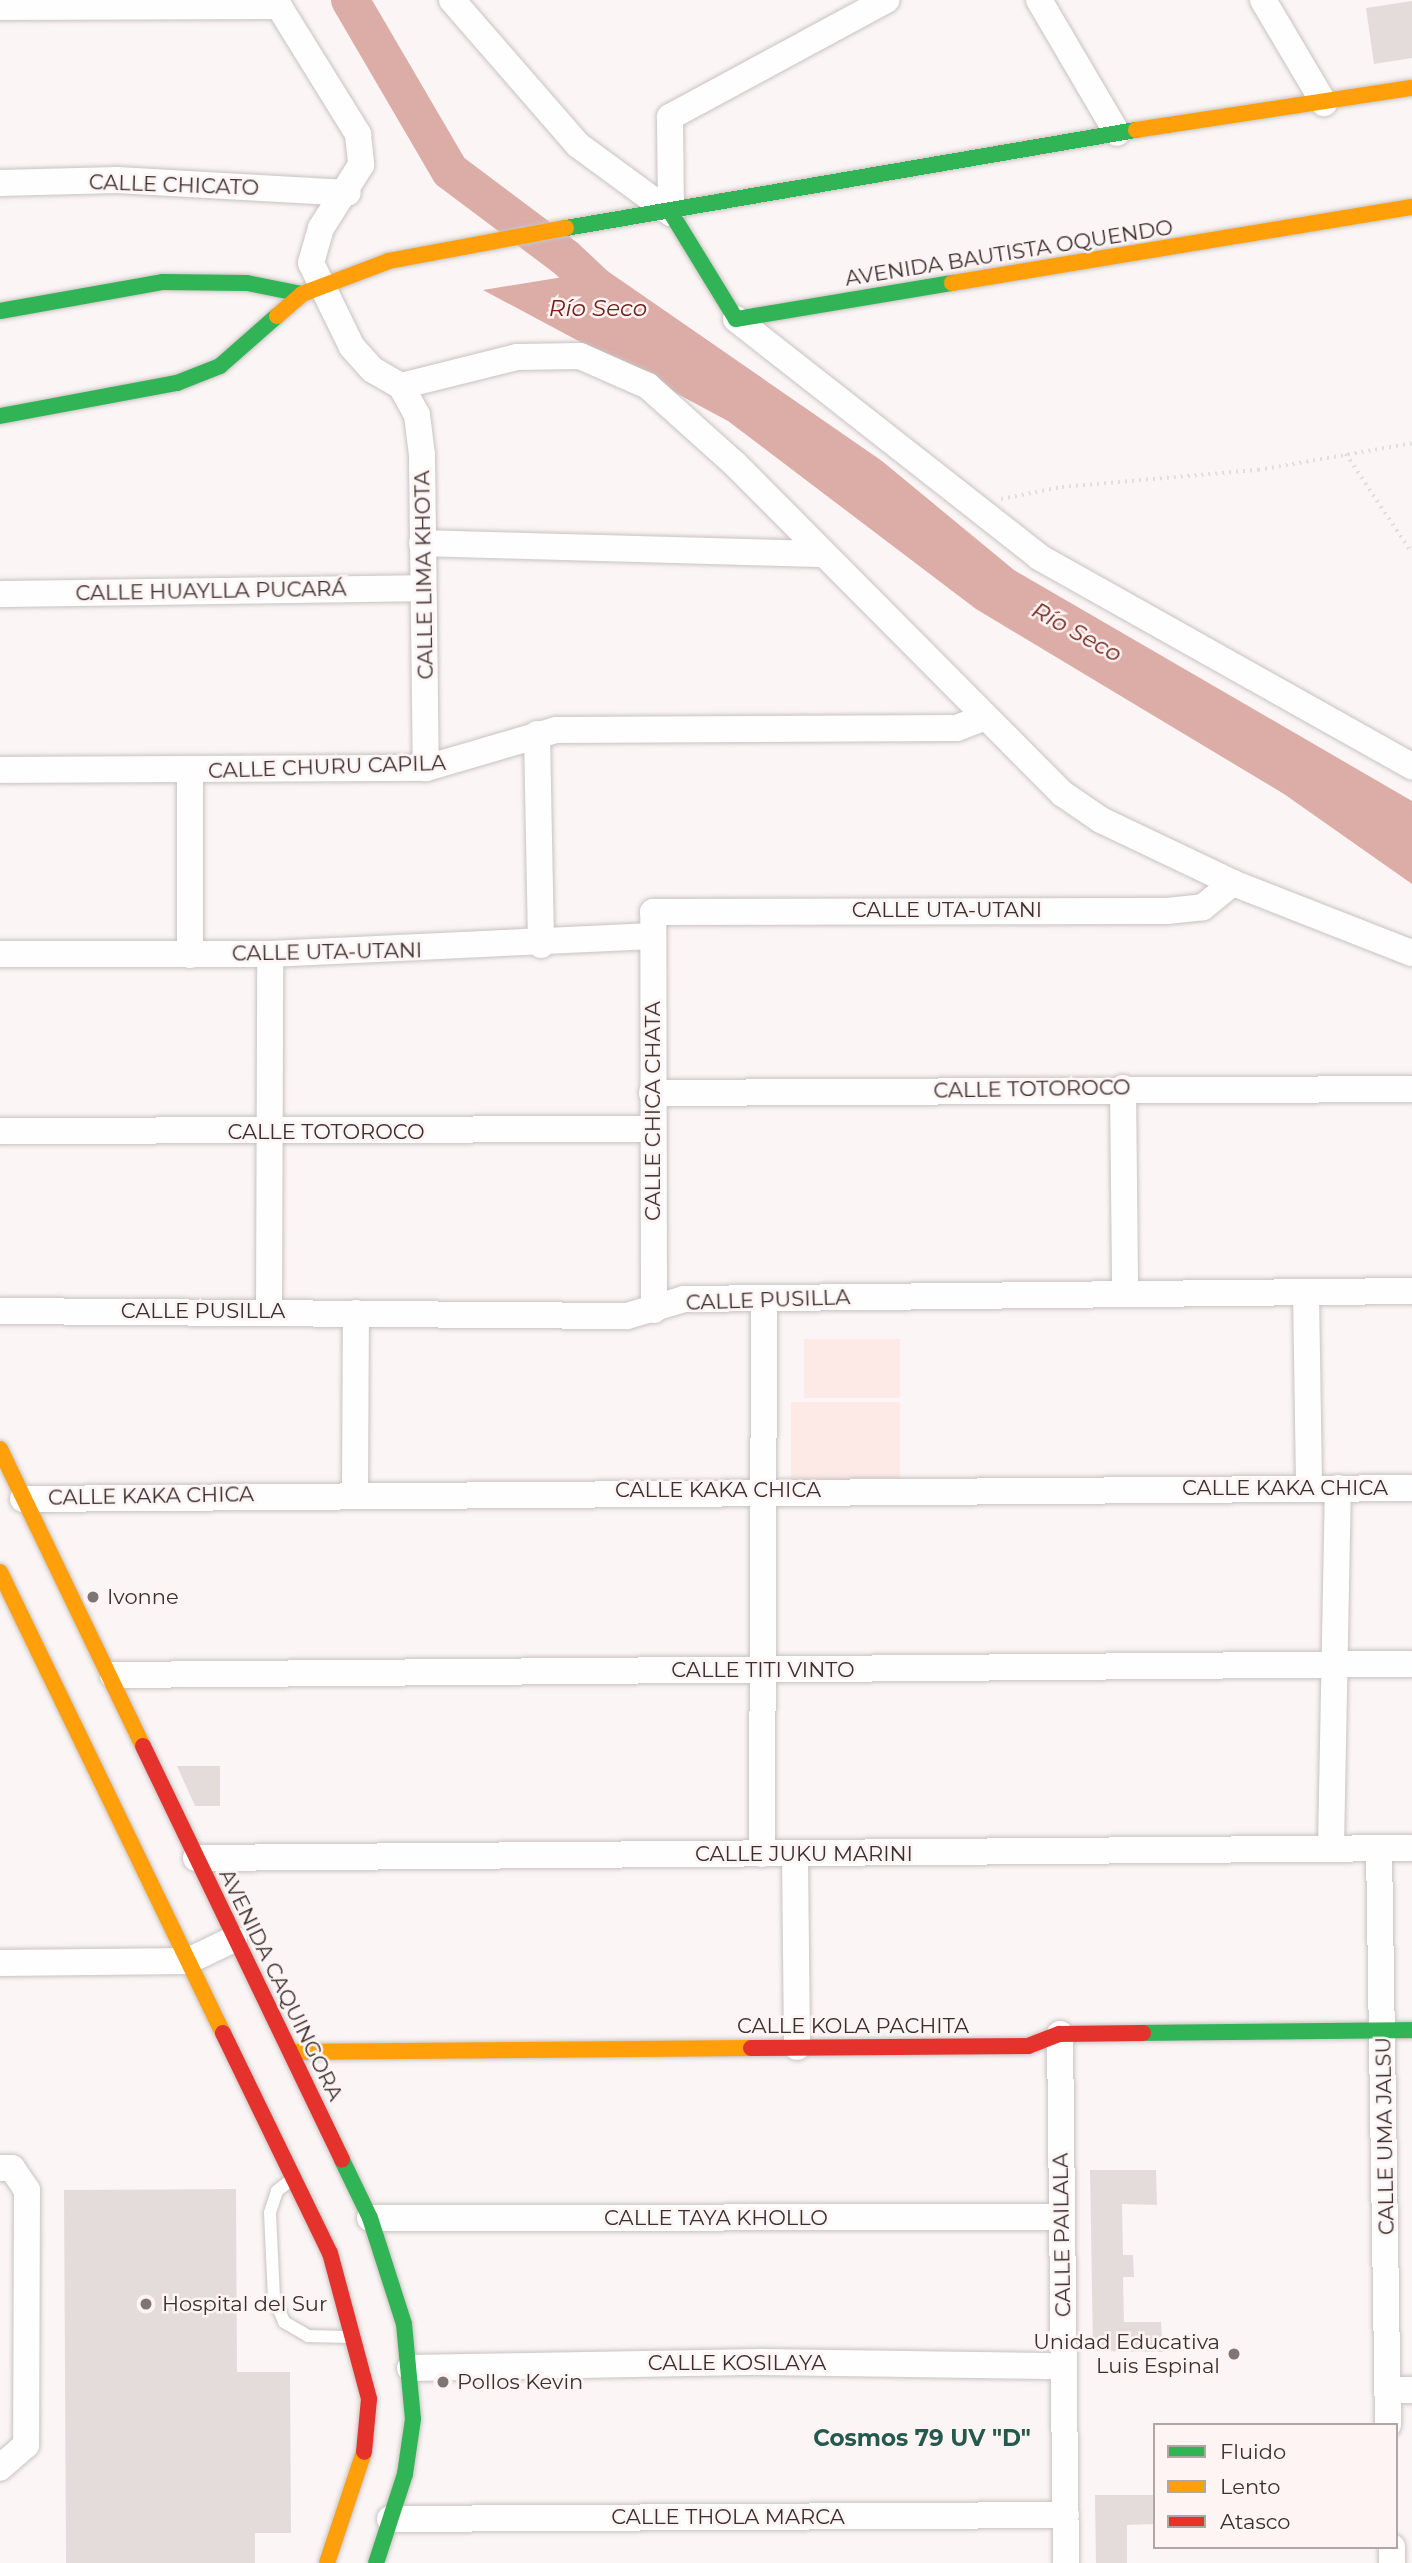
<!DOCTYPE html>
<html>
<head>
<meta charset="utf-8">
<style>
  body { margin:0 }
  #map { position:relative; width:1412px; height:2563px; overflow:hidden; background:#fbf6f5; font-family:Montserrat,sans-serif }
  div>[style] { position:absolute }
  .green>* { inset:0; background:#fde9e6 }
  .water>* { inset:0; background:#dcaca6 }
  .river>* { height:38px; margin:-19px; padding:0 19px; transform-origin:19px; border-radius:19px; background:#dcaca6 }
  .building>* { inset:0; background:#e3dcdb }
  .path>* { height:3.5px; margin-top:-1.75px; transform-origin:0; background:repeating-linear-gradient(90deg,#e1dfde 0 2px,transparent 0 7px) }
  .roads { filter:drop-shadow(0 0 2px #c8c2c1) drop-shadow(0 0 2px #c8c2c1) }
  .lane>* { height:12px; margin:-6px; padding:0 6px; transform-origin:6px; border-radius:6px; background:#fefefe }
  .street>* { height:26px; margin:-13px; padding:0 13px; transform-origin:13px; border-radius:13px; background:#fefefe }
  .fast>* { height:16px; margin:-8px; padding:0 8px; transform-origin:8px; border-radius:8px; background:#30b455 }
  .slow>* { height:16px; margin:-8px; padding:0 8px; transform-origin:8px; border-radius:8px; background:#ff9f0a }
  .jam>* { height:16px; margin:-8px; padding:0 8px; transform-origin:8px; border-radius:8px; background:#e5322d }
  .dots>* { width:19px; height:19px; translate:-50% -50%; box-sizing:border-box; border:4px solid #fdf4f3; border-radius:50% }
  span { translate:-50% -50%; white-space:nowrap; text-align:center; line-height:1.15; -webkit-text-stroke:5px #fdf4f3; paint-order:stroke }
  .street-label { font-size:21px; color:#393130 }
  .poi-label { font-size:21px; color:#393130 }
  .left { translate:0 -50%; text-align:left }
  .right { translate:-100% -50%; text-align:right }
  .water-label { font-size:23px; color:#70211c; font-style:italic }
  .neighbourhood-label { font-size:23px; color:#24594e; font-weight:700 }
  .legend { position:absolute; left:1153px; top:2423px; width:245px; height:126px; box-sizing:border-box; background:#fdf4f3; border:2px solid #afa6a5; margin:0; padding:9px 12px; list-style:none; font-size:21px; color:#393130 }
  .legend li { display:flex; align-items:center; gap:14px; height:35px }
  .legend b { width:35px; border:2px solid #afa6a5 }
</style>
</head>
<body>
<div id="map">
  <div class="green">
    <div style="clip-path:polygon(804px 1339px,900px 1339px,900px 1398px,804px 1398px)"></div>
    <div style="clip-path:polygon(791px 1402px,900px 1402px,900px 1496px,791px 1496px)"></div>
  </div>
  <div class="water">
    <div style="clip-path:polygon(606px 270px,882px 461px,1014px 570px,1412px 801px,1412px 884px,1284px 794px,976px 609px,728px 421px,483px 290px)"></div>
  </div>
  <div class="river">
    <div style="left:350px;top:0;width:198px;rotate:59.7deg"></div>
    <div style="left:450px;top:171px;width:145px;rotate:36.9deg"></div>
    <div style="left:566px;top:258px;width:74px;rotate:43.4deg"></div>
  </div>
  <div class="building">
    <div style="clip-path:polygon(1412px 1px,1412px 58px,1374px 64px,1366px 8px)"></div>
    <div style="clip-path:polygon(177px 1766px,220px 1766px,220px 1806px,195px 1806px)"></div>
    <div style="clip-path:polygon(1090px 2170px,1156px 2170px,1157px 2205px,1122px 2204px,1123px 2255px,1133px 2255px,1134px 2277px,1123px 2277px,1124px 2322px,1161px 2322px,1163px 2352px,1093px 2351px)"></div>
    <div style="clip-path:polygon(236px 2189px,237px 2372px,290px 2372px,291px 2533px,255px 2533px,255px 2563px,66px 2563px,64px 2190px)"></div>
    <div style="clip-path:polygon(1095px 2495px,1155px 2495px,1155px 2524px,1127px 2525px,1127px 2563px,1096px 2563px)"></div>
  </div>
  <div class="path">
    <div style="left:1346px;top:454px;width:119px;rotate:56.3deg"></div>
    <div style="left:1001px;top:499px;width:62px;rotate:-11.1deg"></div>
    <div style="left:1062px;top:487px;width:197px;rotate:-5deg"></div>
    <div style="left:1258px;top:470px;width:156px;rotate:-9.9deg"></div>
  </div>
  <div class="roads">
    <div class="lane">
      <div style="left:291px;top:2180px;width:18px;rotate:142deg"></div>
      <div style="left:277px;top:2191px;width:23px;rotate:108deg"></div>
      <div style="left:270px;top:2213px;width:85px;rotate:87.3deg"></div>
      <div style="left:274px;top:2298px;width:26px;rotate:67deg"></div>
      <div style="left:284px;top:2322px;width:28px;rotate:30deg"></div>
      <div style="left:308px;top:2336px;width:41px;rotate:1.4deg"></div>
    </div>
    <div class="street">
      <div style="left:275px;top:0;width:158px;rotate:58.2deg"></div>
      <div style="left:358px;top:134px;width:31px;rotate:84deg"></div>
      <div style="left:361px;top:165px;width:75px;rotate:122.4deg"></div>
      <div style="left:321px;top:228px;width:36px;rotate:106deg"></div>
      <div style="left:311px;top:263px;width:93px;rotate:64deg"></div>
      <div style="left:352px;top:347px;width:31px;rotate:48deg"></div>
      <div style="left:373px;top:370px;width:32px;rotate:30deg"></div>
      <div style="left:401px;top:386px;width:120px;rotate:-14deg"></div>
      <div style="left:517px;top:357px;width:63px;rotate:-0.9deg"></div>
      <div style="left:580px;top:356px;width:74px;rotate:23.8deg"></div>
      <div style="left:648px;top:386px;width:117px;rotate:41.9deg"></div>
      <div style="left:735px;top:464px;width:465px;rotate:45.2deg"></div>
      <div style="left:1063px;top:794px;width:46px;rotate:34.4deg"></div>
      <div style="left:1101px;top:820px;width:146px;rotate:25.5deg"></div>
      <div style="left:1233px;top:883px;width:192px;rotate:21.4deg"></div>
      <div style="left:452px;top:0;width:192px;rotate:49deg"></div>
      <div style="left:578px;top:145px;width:115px;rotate:36.2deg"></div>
      <div style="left:1039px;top:0;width:154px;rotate:59.6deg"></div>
      <div style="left:1263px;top:0;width:120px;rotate:59.4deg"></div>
      <div style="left:0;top:7px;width:279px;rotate:-0.2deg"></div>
      <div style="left:0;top:183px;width:117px;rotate:-1.5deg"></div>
      <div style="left:117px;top:180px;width:231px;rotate:3.2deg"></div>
      <div style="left:671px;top:213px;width:96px;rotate:-90.6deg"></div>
      <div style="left:670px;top:117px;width:246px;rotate:-28.4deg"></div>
      <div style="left:736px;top:319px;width:385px;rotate:38.1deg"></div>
      <div style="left:1039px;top:557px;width:428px;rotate:29.3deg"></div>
      <div style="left:401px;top:386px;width:33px;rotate:61deg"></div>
      <div style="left:417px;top:415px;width:40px;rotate:82.9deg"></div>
      <div style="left:422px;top:455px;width:313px;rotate:89.3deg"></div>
      <div style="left:422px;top:543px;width:402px;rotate:1.6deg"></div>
      <div style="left:0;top:594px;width:423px;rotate:-0.8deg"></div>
      <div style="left:537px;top:734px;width:211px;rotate:88.9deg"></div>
      <div style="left:0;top:770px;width:426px;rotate:-0.3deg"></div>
      <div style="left:426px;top:768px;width:135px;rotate:-16.3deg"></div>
      <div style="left:556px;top:730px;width:401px;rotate:-0.3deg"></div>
      <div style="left:957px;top:728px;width:28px;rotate:-21deg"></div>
      <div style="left:190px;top:771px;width:184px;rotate:90deg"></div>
      <div style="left:0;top:954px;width:270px"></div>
      <div style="left:270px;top:954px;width:383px;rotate:-2.7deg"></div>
      <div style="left:1123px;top:1088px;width:205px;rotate:89.4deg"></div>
      <div style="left:652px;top:1093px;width:760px;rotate:-0.3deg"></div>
      <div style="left:0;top:1131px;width:652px;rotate:-0.18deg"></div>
      <div style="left:1306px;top:1292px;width:195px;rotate:89.1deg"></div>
      <div style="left:654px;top:1310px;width:398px;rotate:-90.1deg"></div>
      <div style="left:653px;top:912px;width:514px;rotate:-0.11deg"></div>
      <div style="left:1167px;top:911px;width:36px;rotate:-6deg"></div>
      <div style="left:1203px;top:907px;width:38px;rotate:-39deg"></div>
      <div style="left:0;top:1311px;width:627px;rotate:0.46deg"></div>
      <div style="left:627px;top:1316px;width:59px;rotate:-16.6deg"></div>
      <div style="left:684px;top:1299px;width:728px;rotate:-0.63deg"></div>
      <div style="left:269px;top:1311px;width:357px;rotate:-89.8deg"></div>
      <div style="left:355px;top:1492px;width:179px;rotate:-89.7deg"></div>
      <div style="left:23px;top:1499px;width:1389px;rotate:-0.45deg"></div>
      <div style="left:113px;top:1675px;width:1299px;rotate:-0.49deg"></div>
      <div style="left:1331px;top:1847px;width:359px;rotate:-88.9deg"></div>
      <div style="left:1379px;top:1848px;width:577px;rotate:89.11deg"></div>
      <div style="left:762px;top:1854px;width:556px;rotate:-89.79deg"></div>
      <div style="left:795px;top:1855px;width:192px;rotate:89.4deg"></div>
      <div style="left:196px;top:1858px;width:1216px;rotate:-0.47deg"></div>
      <div style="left:0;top:1963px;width:188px;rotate:-0.6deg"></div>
      <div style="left:188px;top:1961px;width:51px;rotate:-25.6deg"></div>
      <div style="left:1060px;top:2034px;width:529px;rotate:89.35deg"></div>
      <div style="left:0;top:2168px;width:12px"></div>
      <div style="left:12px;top:2168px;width:27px;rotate:56deg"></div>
      <div style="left:27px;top:2190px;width:255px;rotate:90.2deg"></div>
      <div style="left:26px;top:2445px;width:35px;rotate:139deg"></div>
      <div style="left:370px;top:2218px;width:692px;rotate:-0.08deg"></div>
      <div style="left:410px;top:2368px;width:351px;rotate:-1deg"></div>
      <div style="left:761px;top:2362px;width:303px;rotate:0.8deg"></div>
      <div style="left:1387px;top:2390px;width:25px"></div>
      <div style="left:390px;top:2519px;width:676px;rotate:-0.34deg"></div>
      <div style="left:1392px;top:2547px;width:16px;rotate:90deg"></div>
    </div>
    <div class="fast">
      <div style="left:671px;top:213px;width:124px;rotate:58.5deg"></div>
      <div style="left:736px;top:319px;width:219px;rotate:-9.5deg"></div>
      <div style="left:566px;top:228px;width:578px;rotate:-9.76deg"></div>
      <div style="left:0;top:311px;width:166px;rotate:-10.1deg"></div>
      <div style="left:163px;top:282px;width:84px;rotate:0.7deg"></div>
      <div style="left:247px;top:283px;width:56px;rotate:11.3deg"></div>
      <div style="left:0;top:416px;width:180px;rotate:-10.6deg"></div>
      <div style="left:177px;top:383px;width:46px;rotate:-21.6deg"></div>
      <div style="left:220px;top:366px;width:76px;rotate:-41.3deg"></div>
      <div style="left:1143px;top:2033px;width:269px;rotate:-0.6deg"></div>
      <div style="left:342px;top:2160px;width:64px;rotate:64.2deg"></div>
      <div style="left:370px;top:2218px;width:111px;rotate:72.2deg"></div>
      <div style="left:404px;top:2324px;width:95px;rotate:84.6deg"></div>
      <div style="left:413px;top:2419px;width:56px;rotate:98.3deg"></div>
      <div style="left:405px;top:2474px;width:94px;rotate:108deg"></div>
    </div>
    <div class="slow">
      <div style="left:1136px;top:130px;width:279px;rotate:-8.7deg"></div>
      <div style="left:952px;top:283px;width:466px;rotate:-9.4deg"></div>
      <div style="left:277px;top:316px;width:33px;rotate:-41deg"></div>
      <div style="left:302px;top:294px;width:93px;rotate:-20.8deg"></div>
      <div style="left:389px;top:261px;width:180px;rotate:-10.6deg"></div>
      <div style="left:0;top:1449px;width:330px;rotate:64.3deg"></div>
      <div style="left:0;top:1572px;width:512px;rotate:64.19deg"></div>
      <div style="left:291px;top:2052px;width:460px;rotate:-0.5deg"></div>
      <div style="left:327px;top:2563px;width:117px;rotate:-71.6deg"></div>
    </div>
    <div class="jam">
      <div style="left:143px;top:1746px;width:459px;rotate:64.3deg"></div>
      <div style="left:223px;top:2033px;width:245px;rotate:64.1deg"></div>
      <div style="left:330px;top:2253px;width:151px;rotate:75deg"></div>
      <div style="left:369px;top:2399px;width:53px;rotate:95.4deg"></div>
      <div style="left:751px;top:2048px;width:277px;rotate:-0.4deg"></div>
      <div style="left:1028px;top:2046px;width:34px;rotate:-21deg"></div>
      <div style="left:1060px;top:2034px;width:83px;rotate:-0.7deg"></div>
    </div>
  </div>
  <div class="dots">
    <div style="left:93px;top:1597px;background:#7d7675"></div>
    <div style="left:146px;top:2304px;background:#7d7675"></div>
    <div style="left:1234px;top:2354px;background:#7d7675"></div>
    <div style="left:443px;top:2382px;background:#7d7675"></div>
  </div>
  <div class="street-label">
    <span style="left:174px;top:185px;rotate:2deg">CALLE CHICATO</span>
    <span style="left:1009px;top:253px;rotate:-9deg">AVENIDA BAUTISTA OQUENDO</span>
    <span style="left:424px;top:575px;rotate:-91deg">CALLE LIMA KHOTA</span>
    <span style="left:211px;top:591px;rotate:-1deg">CALLE HUAYLLA PUCARÁ</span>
    <span style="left:327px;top:767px;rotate:-2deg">CALLE CHURU CAPILA</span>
    <span style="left:947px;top:910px">CALLE UTA-UTANI</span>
    <span style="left:327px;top:952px;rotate:-1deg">CALLE UTA-UTANI</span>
    <span style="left:1032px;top:1089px;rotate:-1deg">CALLE TOTOROCO</span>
    <span style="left:653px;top:1111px;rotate:-90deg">CALLE CHICA CHATA</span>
    <span style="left:326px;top:1132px">CALLE TOTOROCO</span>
    <span style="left:768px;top:1300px;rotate:-2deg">CALLE PUSILLA</span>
    <span style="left:203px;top:1311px">CALLE PUSILLA</span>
    <span style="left:1285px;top:1488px">CALLE KAKA CHICA</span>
    <span style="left:718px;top:1490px">CALLE KAKA CHICA</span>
    <span style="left:151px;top:1496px;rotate:-1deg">CALLE KAKA CHICA</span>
    <span style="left:763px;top:1670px">CALLE TITI VINTO</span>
    <span style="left:804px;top:1854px">CALLE JUKU MARINI</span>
    <span style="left:281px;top:1985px;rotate:64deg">AVENIDA CAQUINGORA</span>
    <span style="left:853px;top:2026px">CALLE KOLA PACHITA</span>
    <span style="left:1385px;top:2136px;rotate:-91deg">CALLE UMA JALSU</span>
    <span style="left:716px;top:2218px">CALLE TAYA KHOLLO</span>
    <span style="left:1062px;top:2235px;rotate:-91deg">CALLE PAILALA</span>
    <span style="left:737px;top:2363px">CALLE KOSILAYA</span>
    <span style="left:728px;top:2517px">CALLE THOLA MARCA</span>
  </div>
  <div class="poi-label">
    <span class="left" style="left:107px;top:1597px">Ivonne</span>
    <span class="left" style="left:162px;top:2304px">Hospital del Sur</span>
    <span class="right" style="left:1220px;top:2354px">Unidad Educativa<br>Luis Espinal</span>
    <span class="left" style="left:457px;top:2382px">Pollos Kevin</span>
  </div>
  <div class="water-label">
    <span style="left:598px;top:308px">Río Seco</span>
    <span style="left:1077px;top:632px;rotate:29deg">Río Seco</span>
  </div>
  <div class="neighbourhood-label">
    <span style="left:922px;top:2438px">Cosmos 79 UV "D"</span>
  </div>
  <ul class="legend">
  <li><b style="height:9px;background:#30b455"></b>Fluido</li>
  <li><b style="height:9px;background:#ff9f0a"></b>Lento</li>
  <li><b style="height:9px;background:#e5322d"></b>Atasco</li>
  </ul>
</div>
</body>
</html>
